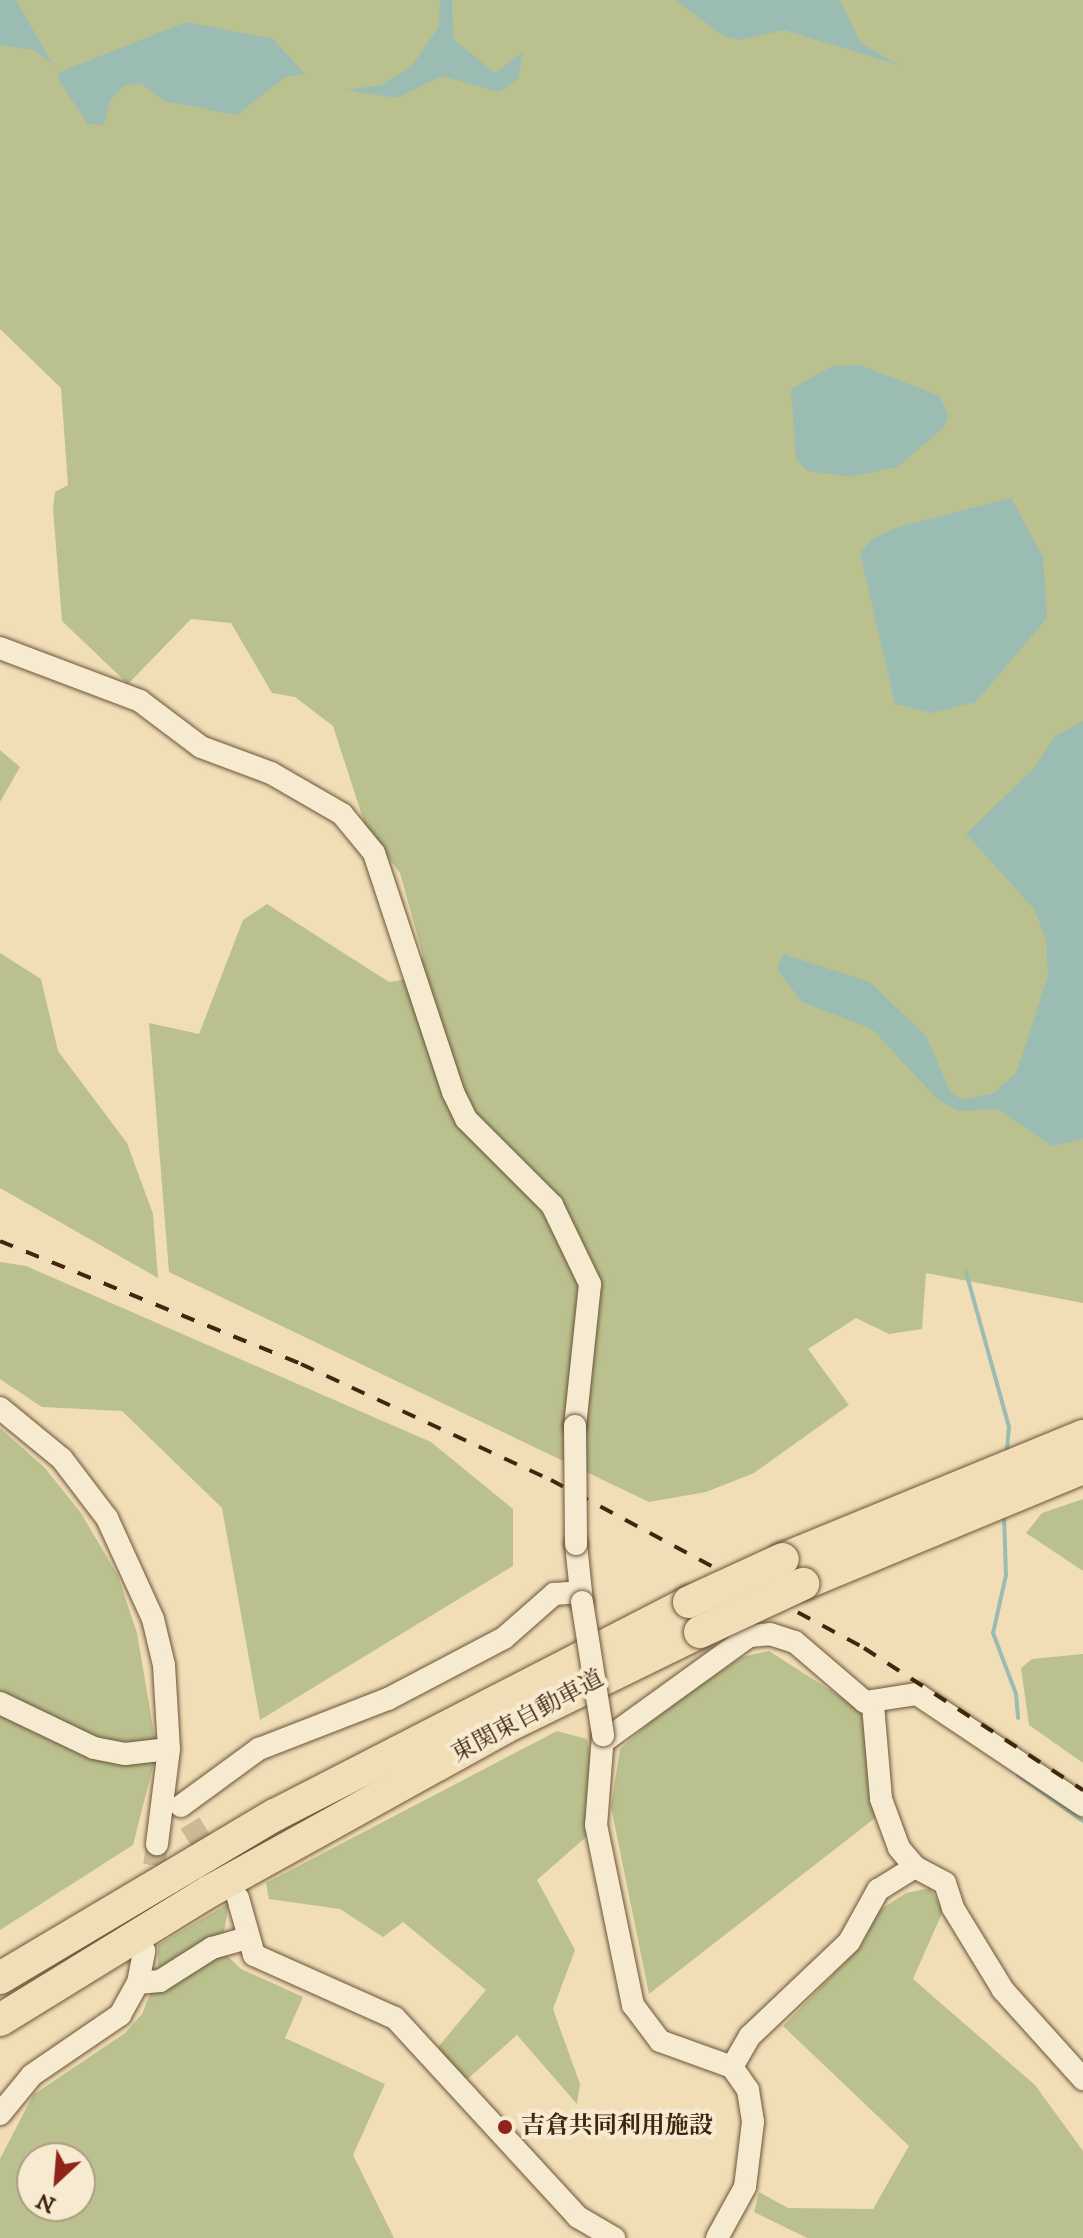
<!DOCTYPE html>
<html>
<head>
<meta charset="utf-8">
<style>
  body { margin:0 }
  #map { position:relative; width:1083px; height:2238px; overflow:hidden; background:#f1deb6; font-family:"IM FELL DW Pica","Noto Serif JP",serif }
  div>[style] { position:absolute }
  .green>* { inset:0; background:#bac18e }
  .water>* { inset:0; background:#9bbcb2 }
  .stream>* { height:4px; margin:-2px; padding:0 2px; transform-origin:2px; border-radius:2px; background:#9bbcb2 }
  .minor-tunnel>* { height:22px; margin-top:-11px; transform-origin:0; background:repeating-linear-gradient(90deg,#ceb995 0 22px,transparent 0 33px) }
  .roads { filter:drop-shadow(0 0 2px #6c543a) drop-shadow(0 0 2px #6c543a) }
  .minor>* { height:22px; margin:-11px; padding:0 11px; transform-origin:11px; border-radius:11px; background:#f6ead0 }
  .highway>* { height:32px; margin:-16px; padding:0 16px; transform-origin:16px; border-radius:16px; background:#f1deb6 }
  .rail>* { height:4px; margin-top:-2px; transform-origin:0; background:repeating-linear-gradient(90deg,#402611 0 14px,transparent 0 28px) }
  .bridges { filter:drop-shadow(0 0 2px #6c543a) drop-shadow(0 0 2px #6c543a) }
  .minor-bridge>* { height:22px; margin:-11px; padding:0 11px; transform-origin:11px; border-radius:11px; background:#f6ead0 }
  .highway-bridge>* { height:32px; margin:-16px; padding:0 16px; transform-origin:16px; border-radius:16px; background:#f1deb6 }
  .dots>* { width:22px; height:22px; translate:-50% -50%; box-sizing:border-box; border:4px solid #f6ead0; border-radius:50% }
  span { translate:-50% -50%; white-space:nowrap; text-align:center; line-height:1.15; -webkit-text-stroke:8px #f6ead0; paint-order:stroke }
  .street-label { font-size:24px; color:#402611 }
  .poi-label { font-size:24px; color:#402611; font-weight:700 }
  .left { translate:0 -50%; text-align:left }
  .north { position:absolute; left:16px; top:2142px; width:80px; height:80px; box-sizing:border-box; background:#f6ead0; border:2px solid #ad9c84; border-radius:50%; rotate:206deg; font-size:22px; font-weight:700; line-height:32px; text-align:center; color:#402611 }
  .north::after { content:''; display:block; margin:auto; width:28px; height:36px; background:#8f2418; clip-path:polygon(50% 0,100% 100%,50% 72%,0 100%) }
</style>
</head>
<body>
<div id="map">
  <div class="green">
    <div style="clip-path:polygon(0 0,1083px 0,1083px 1303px,926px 1273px,922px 1329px,889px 1334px,856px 1318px,808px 1349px,849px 1405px,754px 1473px,706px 1492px,649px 1502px,169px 1272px,149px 1023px,199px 1034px,243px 920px,267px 904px,389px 982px,409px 979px,423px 956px,400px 873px,366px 828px,333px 726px,295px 697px,272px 693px,231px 623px,191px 619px,128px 684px,62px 621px,53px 509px,55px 492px,68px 485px,61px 388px,0 329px)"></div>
    <div style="clip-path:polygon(0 750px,20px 767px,0 802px)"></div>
    <div style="clip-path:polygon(0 953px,41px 979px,58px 1051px,127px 1143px,153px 1214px,158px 1278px,0 1188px)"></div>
    <div style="clip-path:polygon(0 1262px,26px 1266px,431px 1442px,513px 1509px,513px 1566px,260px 1720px,222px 1508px,122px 1411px,42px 1407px,0 1379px)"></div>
    <div style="clip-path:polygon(0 1428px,45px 1468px,81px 1513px,118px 1576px,137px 1633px,157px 1751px,133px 1845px,0 1930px)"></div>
    <div style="clip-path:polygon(1083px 1499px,1083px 1571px,1026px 1533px,1042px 1513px)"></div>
    <div style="clip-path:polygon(769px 1651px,861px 1710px,875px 1818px,649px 1994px,611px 1807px,620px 1749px,667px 1707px,742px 1657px)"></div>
    <div style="clip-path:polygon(1083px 1654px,1083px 1763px,1029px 1725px,1021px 1668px,1032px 1659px)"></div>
    <div style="clip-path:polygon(557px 1731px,587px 1739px,593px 1766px,586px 1837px,537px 1880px,575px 1950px,553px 2009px,580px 2084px,577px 2104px,517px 2035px,463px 2083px,438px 2047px,486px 1990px,403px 1922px,383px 1937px,340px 1909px,269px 1899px,266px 1883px)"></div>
    <div style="clip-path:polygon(930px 1888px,943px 1911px,913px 1979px,1035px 2085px,1083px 2151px,1083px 2238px,807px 2238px,754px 2212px,759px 2192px,788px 2208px,873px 2209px,909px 2146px,783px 2026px,862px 1945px,878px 1911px,906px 1893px)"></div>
    <div style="clip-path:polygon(evenodd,229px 1903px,221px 1950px,241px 1969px,303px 1997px,285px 2038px,385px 2084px,353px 2155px,394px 2238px,0 2238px,0 2159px,33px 2095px,125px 2033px,142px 2014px,158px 1974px,158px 1945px,229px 1903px,32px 2158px,80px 2158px,80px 2206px,32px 2206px,32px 2158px)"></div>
  </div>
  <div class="water">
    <div style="clip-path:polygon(0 0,16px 0,53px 65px,34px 50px,0 45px)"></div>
    <div style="clip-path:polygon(440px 0,452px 0,453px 39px,495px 73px,523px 52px,518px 79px,499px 92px,442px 76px,397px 98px,345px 90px,381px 85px,411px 67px,439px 26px)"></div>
    <div style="clip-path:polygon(676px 0,840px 0,861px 43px,899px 65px,784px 30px,740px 40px,723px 36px)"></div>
    <div style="clip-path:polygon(186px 22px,273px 39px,305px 74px,285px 77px,237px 115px,164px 101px,140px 83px,124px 86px,111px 98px,104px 125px,88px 124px,58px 79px,60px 72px)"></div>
    <div style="clip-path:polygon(860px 365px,940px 396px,948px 416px,944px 427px,898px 467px,851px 477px,808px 471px,796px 460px,791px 389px,832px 366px)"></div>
    <div style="clip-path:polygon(1011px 498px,1043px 557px,1047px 618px,976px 702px,932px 713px,895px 704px,860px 553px,872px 539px,898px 527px)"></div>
    <div style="clip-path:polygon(1083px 721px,1083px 1139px,1052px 1146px,998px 1109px,958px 1111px,937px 1099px,872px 1029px,802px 1002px,777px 969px,783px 954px,870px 982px,926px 1036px,950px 1091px,962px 1100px,994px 1093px,1016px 1073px,1031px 1029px,1048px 975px,1046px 939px,1034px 909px,966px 834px,1034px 768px,1055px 736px)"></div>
  </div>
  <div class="stream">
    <div style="left:966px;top:1272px;width:161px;rotate:74.5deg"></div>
    <div style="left:1009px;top:1427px;width:25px;rotate:95deg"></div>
    <div style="left:1004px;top:1516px;width:59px;rotate:88.1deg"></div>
    <div style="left:1006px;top:1575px;width:59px;rotate:102.6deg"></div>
    <div style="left:993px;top:1633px;width:65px;rotate:69.3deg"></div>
    <div style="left:1016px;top:1694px;width:24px;rotate:85deg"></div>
    <div style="left:1018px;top:1775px;width:80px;rotate:35.3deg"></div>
  </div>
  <div class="minor-tunnel">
    <div style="left:190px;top:1823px;width:50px;rotate:58.8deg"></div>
    <div style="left:150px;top:1898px;width:54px;rotate:-82.6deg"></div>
  </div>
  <div class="roads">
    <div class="minor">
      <div style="left:0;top:648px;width:150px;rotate:20.7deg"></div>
      <div style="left:140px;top:701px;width:76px;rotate:37deg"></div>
      <div style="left:201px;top:747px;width:75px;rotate:20.4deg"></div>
      <div style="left:271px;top:773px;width:82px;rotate:30deg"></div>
      <div style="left:342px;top:814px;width:50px;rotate:50.6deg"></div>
      <div style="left:374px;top:853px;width:252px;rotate:71.7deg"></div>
      <div style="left:453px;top:1092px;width:30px;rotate:64deg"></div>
      <div style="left:466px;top:1119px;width:122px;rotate:45deg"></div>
      <div style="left:552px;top:1205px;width:88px;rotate:64.3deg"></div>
      <div style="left:590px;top:1284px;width:143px;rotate:96deg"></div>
      <div style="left:0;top:1408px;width:80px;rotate:39.4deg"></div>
      <div style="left:62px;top:1459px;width:74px;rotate:52.7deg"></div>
      <div style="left:107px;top:1518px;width:111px;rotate:65.5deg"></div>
      <div style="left:153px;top:1619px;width:47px;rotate:76.6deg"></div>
      <div style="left:164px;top:1665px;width:84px;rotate:86.6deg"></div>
      <div style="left:169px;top:1749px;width:96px;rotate:97.2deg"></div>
      <div style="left:576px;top:1544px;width:58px;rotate:84.1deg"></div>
      <div style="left:0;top:1703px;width:104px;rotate:25.6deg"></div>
      <div style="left:94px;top:1748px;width:32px;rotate:11deg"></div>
      <div style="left:125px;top:1754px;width:44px;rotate:-6.5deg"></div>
      <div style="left:873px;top:1705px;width:94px;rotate:85.1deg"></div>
      <div style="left:881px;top:1799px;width:52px;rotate:69.8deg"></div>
      <div style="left:899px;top:1848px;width:25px;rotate:50deg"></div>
      <div style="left:915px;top:1867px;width:34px;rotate:28deg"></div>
      <div style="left:945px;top:1883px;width:26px;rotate:72deg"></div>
      <div style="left:953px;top:1908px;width:96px;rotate:58.6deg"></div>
      <div style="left:1003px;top:1990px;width:120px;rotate:48deg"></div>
      <div style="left:603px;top:1735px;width:90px;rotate:94.4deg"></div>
      <div style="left:596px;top:1825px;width:184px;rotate:78.4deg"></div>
      <div style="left:633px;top:2005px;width:45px;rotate:53.1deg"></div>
      <div style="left:660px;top:2041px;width:77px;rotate:19.9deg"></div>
      <div style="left:732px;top:2067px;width:28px;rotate:55deg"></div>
      <div style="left:748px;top:2090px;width:32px;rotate:81deg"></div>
      <div style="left:753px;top:2122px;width:65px;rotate:97deg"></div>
      <div style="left:745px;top:2187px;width:58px;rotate:118.8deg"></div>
      <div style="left:604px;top:1741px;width:179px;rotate:-35.9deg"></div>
      <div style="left:749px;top:1636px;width:21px;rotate:-5deg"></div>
      <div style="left:770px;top:1634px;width:26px;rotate:18deg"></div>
      <div style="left:795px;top:1642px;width:92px;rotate:40.6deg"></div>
      <div style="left:865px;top:1702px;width:53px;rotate:-8.7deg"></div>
      <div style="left:917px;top:1694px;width:200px;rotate:33.8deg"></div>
      <div style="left:181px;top:1806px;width:97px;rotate:-36.2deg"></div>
      <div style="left:259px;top:1749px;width:138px;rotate:-21.2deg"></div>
      <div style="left:388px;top:1699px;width:131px;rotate:-27.7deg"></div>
      <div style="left:504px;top:1638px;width:67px;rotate:-41.3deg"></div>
      <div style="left:554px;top:1594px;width:27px;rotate:-4deg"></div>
      <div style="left:238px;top:1898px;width:59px;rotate:74.3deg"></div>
      <div style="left:254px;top:1955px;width:154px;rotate:24.1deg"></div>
      <div style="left:395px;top:2018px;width:270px;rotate:47.4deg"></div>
      <div style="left:578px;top:2217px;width:42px;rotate:30.3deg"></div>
      <div style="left:138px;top:1983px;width:22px;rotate:-5deg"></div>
      <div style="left:160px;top:1981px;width:62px;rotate:-32.4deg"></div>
      <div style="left:212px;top:1948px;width:37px;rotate:-16deg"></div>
      <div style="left:732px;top:2067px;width:36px;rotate:-60deg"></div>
      <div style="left:750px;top:2036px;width:137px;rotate:-43.5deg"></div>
      <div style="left:849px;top:1942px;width:60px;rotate:-60.9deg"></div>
      <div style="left:878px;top:1890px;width:44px;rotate:-31.9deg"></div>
      <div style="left:0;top:2114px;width:50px;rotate:-50.6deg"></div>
      <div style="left:32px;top:2075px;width:107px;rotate:-34.3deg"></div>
      <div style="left:120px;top:2015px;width:37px;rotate:-61deg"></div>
      <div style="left:138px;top:1983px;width:33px;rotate:-79deg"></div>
    </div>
    <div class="highway">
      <div style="left:783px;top:1559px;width:324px;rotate:-22.3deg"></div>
      <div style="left:803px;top:1584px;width:303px;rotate:-22.5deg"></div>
      <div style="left:0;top:1978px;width:320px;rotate:-30.7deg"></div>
      <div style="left:275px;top:1815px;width:466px;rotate:-27.2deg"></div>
      <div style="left:0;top:2020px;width:246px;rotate:-31.6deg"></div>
      <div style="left:210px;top:1891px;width:338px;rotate:-29deg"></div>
      <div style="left:506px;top:1727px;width:216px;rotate:-26.1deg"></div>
    </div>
  </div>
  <div class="rail">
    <div style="left:0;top:1241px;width:325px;rotate:22.2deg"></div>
    <div style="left:301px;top:1364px;width:276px;rotate:24.9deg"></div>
    <div style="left:551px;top:1480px;width:355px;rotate:28.2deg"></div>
    <div style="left:864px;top:1648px;width:261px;rotate:33deg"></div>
  </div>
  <div class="bridges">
    <div class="minor-bridge">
      <div style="left:575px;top:1426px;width:118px;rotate:89.5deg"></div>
      <div style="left:582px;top:1602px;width:135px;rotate:81deg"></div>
    </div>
    <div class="highway-bridge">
      <div style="left:689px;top:1602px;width:103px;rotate:-24.6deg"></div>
      <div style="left:700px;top:1632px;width:114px;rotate:-25deg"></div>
    </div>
  </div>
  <div class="dots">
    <div style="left:505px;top:2127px;background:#8f2418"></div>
  </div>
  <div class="street-label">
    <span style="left:528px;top:1717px;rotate:-28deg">東関東自動車道</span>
  </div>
  <div class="poi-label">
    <span class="left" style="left:521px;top:2127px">吉倉共同利用施設</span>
  </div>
  <div class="north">N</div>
</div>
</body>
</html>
